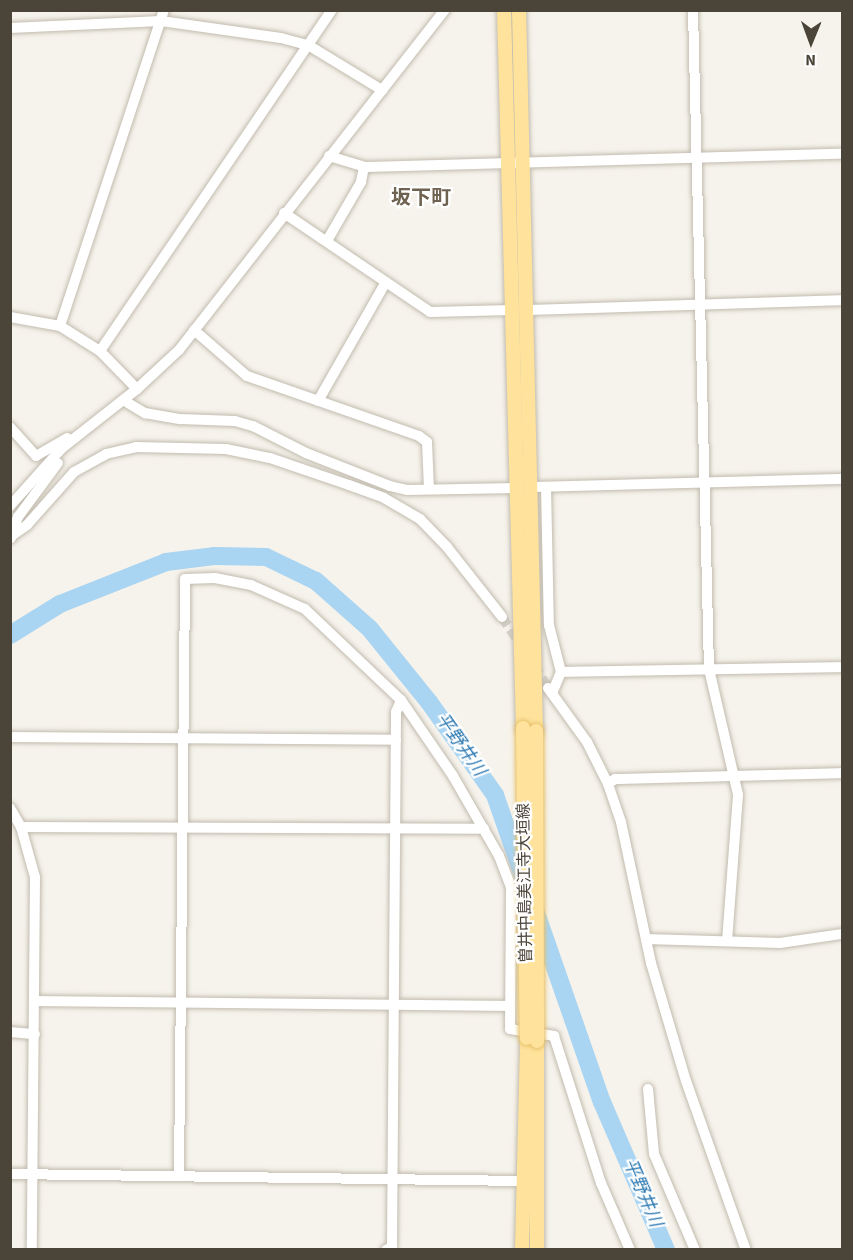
<!DOCTYPE html>
<html>
<head>
<meta charset="utf-8">
<style>
  body { margin:0 }
  #map { position:relative; width:853px; height:1260px; overflow:hidden; background:#f6f3ec; font-family:"Source Sans 3","Noto Sans JP",sans-serif }
  div>[style] { position:absolute }
  .river>* { height:18px; margin:-9px; padding:0 9px; transform-origin:9px; border-radius:9px; background:#a9d4f2 }
  .minor-tunnel>* { height:10px; margin-top:-5px; transform-origin:0; background:repeating-linear-gradient(90deg,#d4d0c8 0 10px,transparent 0 15px) }
  .roads { filter:drop-shadow(0 0 2px #c2bbae) drop-shadow(0 0 2px #c2bbae) }
  .minor>* { height:10px; margin:-5px; padding:0 5px; transform-origin:5px; border-radius:5px; background:#fff }
  .major>* { height:14px; margin:-7px; padding:0 7px; transform-origin:7px; border-radius:7px; background:#ffe39c }
  .bridges { filter:drop-shadow(0 0 2px #e6c16a) drop-shadow(0 0 2px #e6c16a) }
  .major-bridge>* { height:14px; margin:-7px; padding:0 7px; transform-origin:7px; border-radius:7px; background:#ffe39c }
  span { translate:-50% -50%; white-space:nowrap; text-align:center; line-height:1.15; -webkit-text-stroke:4.5px #fff; paint-order:stroke }
  .street-label { font-size:16px; color:#4b4439 }
  .water-label { font-size:18px; color:#2e7ab2; font-style:italic }
  .quarter-label { font-size:20px; color:#6e6250; font-weight:700 }
  .frame { position:absolute; inset:0; border:12px solid #4b4439; pointer-events:none }
  .north { position:absolute; left:781px; top:12px; width:60px; height:60px; -webkit-text-stroke:4px #fff; paint-order:stroke; rotate:181deg; font-size:16px; font-weight:700; line-height:24px; text-align:center; color:#4b4439 }
  .north::after { content:''; display:block; margin:auto; width:21px; height:27px; background:#4b4439; clip-path:polygon(50% 0,100% 100%,50% 72%,0 100%) }
</style>
</head>
<body>
<div id="map">
  <div class="river">
    <div style="left:10px;top:635px;width:59px;rotate:-31.8deg"></div>
    <div style="left:60px;top:604px;width:114px;rotate:-21.6deg"></div>
    <div style="left:166px;top:562px;width:48px;rotate:-7.1deg"></div>
    <div style="left:214px;top:556px;width:52px;rotate:1.1deg"></div>
    <div style="left:266px;top:557px;width:55px;rotate:25.6deg"></div>
    <div style="left:316px;top:581px;width:72px;rotate:41.6deg"></div>
    <div style="left:370px;top:629px;width:94px;rotate:51.1deg"></div>
    <div style="left:429px;top:702px;width:114px;rotate:54.6deg"></div>
    <div style="left:495px;top:795px;width:94px;rotate:70.8deg"></div>
    <div style="left:535px;top:910px;width:203px;rotate:70.8deg"></div>
    <div style="left:602px;top:1102px;width:161px;rotate:66.6deg"></div>
  </div>
  <div class="minor-tunnel">
    <div style="left:502px;top:617px;width:36px;rotate:56deg"></div>
    <div style="left:534px;top:665px;width:27px;rotate:59deg"></div>
  </div>
  <div class="roads">
    <div class="minor">
      <div style="left:693px;top:10px;width:659px;rotate:88.61deg"></div>
      <div style="left:709px;top:669px;width:129px;rotate:77deg"></div>
      <div style="left:738px;top:795px;width:146px;rotate:94.3deg"></div>
      <div style="left:10px;top:28px;width:151px;rotate:-2.7deg"></div>
      <div style="left:161px;top:21px;width:121px;rotate:8.1deg"></div>
      <div style="left:281px;top:38px;width:28px;rotate:15deg"></div>
      <div style="left:308px;top:45px;width:87px;rotate:31.3deg"></div>
      <div style="left:329px;top:156px;width:37px;rotate:17deg"></div>
      <div style="left:364px;top:167px;width:478px;rotate:-1.6deg"></div>
      <div style="left:284px;top:213px;width:176px;rotate:34.1deg"></div>
      <div style="left:430px;top:312px;width:82px;rotate:-1.4deg"></div>
      <div style="left:328px;top:239px;width:66px;rotate:-59.9deg"></div>
      <div style="left:361px;top:182px;width:15px;rotate:-79deg"></div>
      <div style="left:526px;top:310px;width:316px;rotate:-1.8deg"></div>
      <div style="left:10px;top:317px;width:51px;rotate:10.2deg"></div>
      <div style="left:60px;top:326px;width:47px;rotate:32deg"></div>
      <div style="left:100px;top:351px;width:53px;rotate:45.8deg"></div>
      <div style="left:60px;top:326px;width:333px;rotate:-71.8deg"></div>
      <div style="left:194px;top:330px;width:70px;rotate:41deg"></div>
      <div style="left:247px;top:376px;width:182px;rotate:19.2deg"></div>
      <div style="left:419px;top:436px;width:10px;rotate:37deg"></div>
      <div style="left:427px;top:442px;width:47px;rotate:87.6deg"></div>
      <div style="left:100px;top:351px;width:412px;rotate:-55.8deg"></div>
      <div style="left:123px;top:400px;width:26px;rotate:31deg"></div>
      <div style="left:145px;top:413px;width:36px;rotate:10deg"></div>
      <div style="left:180px;top:419px;width:55px;rotate:2.1deg"></div>
      <div style="left:235px;top:421px;width:19px;rotate:16deg"></div>
      <div style="left:253px;top:426px;width:59px;rotate:27deg"></div>
      <div style="left:306px;top:453px;width:90px;rotate:21.4deg"></div>
      <div style="left:390px;top:486px;width:17px;rotate:13deg"></div>
      <div style="left:407px;top:490px;width:110px;rotate:-1deg"></div>
      <div style="left:318px;top:401px;width:137px;rotate:-60.3deg"></div>
      <div style="left:10px;top:427px;width:39px;rotate:48deg"></div>
      <div style="left:36px;top:456px;width:36px;rotate:-30deg"></div>
      <div style="left:529px;top:487px;width:313px;rotate:-1.5deg"></div>
      <div style="left:546px;top:487px;width:138px;rotate:88.8deg"></div>
      <div style="left:549px;top:625px;width:49px;rotate:75.7deg"></div>
      <div style="left:561px;top:672px;width:23px;rotate:113deg"></div>
      <div style="left:10px;top:506px;width:78px;rotate:-48.1deg"></div>
      <div style="left:62px;top:448px;width:95px;rotate:-38.2deg"></div>
      <div style="left:137px;top:389px;width:57px;rotate:-42.9deg"></div>
      <div style="left:179px;top:350px;width:432px;rotate:-52deg"></div>
      <div style="left:10px;top:537px;width:21px;rotate:-35deg"></div>
      <div style="left:27px;top:525px;width:71px;rotate:-48.4deg"></div>
      <div style="left:74px;top:472px;width:37px;rotate:-29deg"></div>
      <div style="left:106px;top:454px;width:31px;rotate:-13deg"></div>
      <div style="left:136px;top:447px;width:90px;rotate:1.3deg"></div>
      <div style="left:226px;top:449px;width:45px;rotate:11.6deg"></div>
      <div style="left:270px;top:458px;width:83px;rotate:18.9deg"></div>
      <div style="left:349px;top:485px;width:37px;rotate:20deg"></div>
      <div style="left:384px;top:498px;width:42px;rotate:30.3deg"></div>
      <div style="left:420px;top:519px;width:39px;rotate:46deg"></div>
      <div style="left:447px;top:547px;width:89px;rotate:51.8deg"></div>
      <div style="left:11px;top:538px;width:22px;rotate:-72deg"></div>
      <div style="left:18px;top:517px;width:67px;rotate:-53.5deg"></div>
      <div style="left:561px;top:672px;width:281px;rotate:-1deg"></div>
      <div style="left:548px;top:688px;width:67px;rotate:54.2deg"></div>
      <div style="left:587px;top:742px;width:47px;rotate:63.4deg"></div>
      <div style="left:608px;top:784px;width:40px;rotate:71.1deg"></div>
      <div style="left:621px;top:822px;width:144px;rotate:78deg"></div>
      <div style="left:651px;top:963px;width:123px;rotate:73.5deg"></div>
      <div style="left:686px;top:1081px;width:179px;rotate:70.5deg"></div>
      <div style="left:10px;top:737px;width:386px;rotate:0.4deg"></div>
      <div style="left:608px;top:784px;width:9px;rotate:-36deg"></div>
      <div style="left:615px;top:779px;width:227px;rotate:-1.5deg"></div>
      <div style="left:10px;top:808px;width:22px;rotate:60deg"></div>
      <div style="left:21px;top:827px;width:52px;rotate:74.4deg"></div>
      <div style="left:35px;top:877px;width:373px;rotate:90.5deg"></div>
      <div style="left:21px;top:827px;width:463px;rotate:0.2deg"></div>
      <div style="left:646px;top:939px;width:134px;rotate:1.7deg"></div>
      <div style="left:780px;top:943px;width:63px;rotate:-8.3deg"></div>
      <div style="left:35px;top:1001px;width:474px;rotate:0.6deg"></div>
      <div style="left:10px;top:1032px;width:25px;rotate:5deg"></div>
      <div style="left:648px;top:1089px;width:65px;rotate:84.7deg"></div>
      <div style="left:654px;top:1154px;width:104px;rotate:66.9deg"></div>
      <div style="left:10px;top:1174px;width:512px;rotate:0.78deg"></div>
      <div style="left:179px;top:1176px;width:597px;rotate:-89.42deg"></div>
      <div style="left:185px;top:579px;width:30px;rotate:-2deg"></div>
      <div style="left:215px;top:578px;width:37px;rotate:11deg"></div>
      <div style="left:251px;top:585px;width:59px;rotate:24deg"></div>
      <div style="left:305px;top:609px;width:132px;rotate:43.5deg"></div>
      <div style="left:401px;top:700px;width:92px;rotate:55.6deg"></div>
      <div style="left:453px;top:776px;width:92px;rotate:60.1deg"></div>
      <div style="left:499px;top:856px;width:34px;rotate:69deg"></div>
      <div style="left:511px;top:888px;width:141px;rotate:90.4deg"></div>
      <div style="left:510px;top:1029px;width:45px;rotate:9deg"></div>
      <div style="left:554px;top:1036px;width:154px;rotate:72.3deg"></div>
      <div style="left:601px;top:1183px;width:73px;rotate:66.6deg"></div>
      <div style="left:386px;top:1250px;width:7px;rotate:-27deg"></div>
      <div style="left:392px;top:1247px;width:535px;rotate:-89.57deg"></div>
      <div style="left:396px;top:712px;width:13px;rotate:-67deg"></div>
    </div>
    <div class="major">
      <div style="left:504px;top:10px;width:718px;rotate:88.48deg"></div>
      <div style="left:519px;top:10px;width:721px;rotate:88.65deg"></div>
      <div style="left:522px;top:1250px;width:212px;rotate:-88.6deg"></div>
      <div style="left:537px;top:1250px;width:209px;rotate:-90deg"></div>
    </div>
  </div>
  <div class="bridges">
    <div class="major-bridge">
      <div style="left:523px;top:728px;width:310px;rotate:89.3deg"></div>
      <div style="left:536px;top:731px;width:310px;rotate:89.8deg"></div>
    </div>
  </div>
  <div class="street-label">
    <span style="left:525px;top:883px;rotate:-91deg">曽井中島美江寺大垣線</span>
  </div>
  <div class="water-label">
    <span style="left:460px;top:745px;rotate:55deg">平野井川</span>
    <span style="left:642px;top:1193px;rotate:67deg">平野井川</span>
  </div>
  <div class="quarter-label">
    <span style="left:421px;top:198px">坂下町</span>
  </div>
  <div class="frame"></div>
  <div class="north">N</div>
</div>
</body>
</html>
